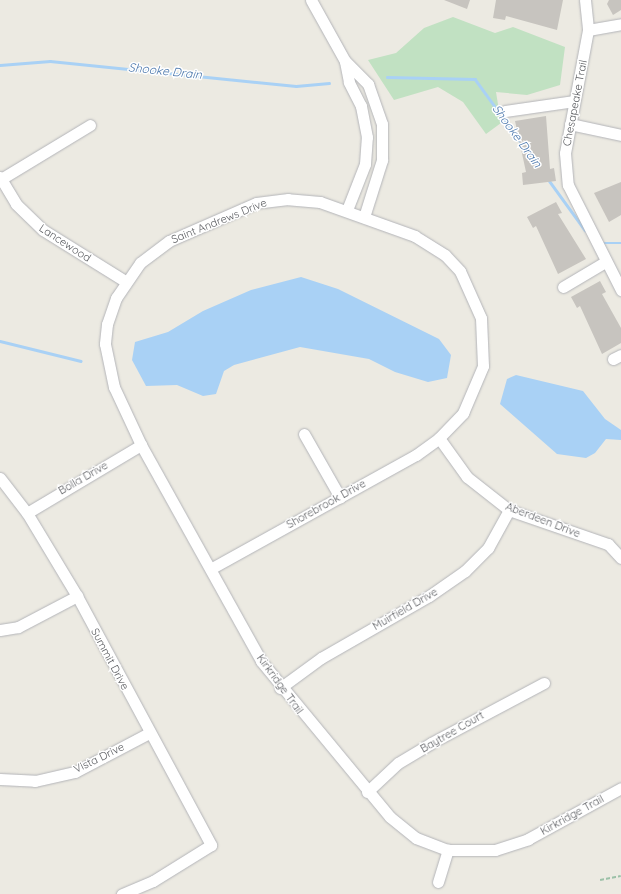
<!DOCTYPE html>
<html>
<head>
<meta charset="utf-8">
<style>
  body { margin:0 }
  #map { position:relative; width:621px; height:894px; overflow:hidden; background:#eceae2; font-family:Quicksand,sans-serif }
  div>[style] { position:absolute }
  .green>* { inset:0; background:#c1e1c2 }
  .water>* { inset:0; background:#a9d1f5 }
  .stream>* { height:2.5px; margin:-1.25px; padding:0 1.25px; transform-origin:1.25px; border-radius:1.25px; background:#a9d1f5 }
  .building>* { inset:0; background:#c7c4bf }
  .path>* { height:1.5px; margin-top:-0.75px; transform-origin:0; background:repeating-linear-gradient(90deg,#9cc1a8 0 4px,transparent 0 6px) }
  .roads { filter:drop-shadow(0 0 1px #b3b4b8) drop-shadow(0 0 1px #b3b4b8) }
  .minor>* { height:11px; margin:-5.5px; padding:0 5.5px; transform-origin:5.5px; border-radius:5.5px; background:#fff }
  span { translate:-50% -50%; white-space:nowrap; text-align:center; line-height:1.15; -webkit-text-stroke:3px #fff; paint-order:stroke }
  .street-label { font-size:11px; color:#5b5d61 }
  .water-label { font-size:12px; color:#4c78ad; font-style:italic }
</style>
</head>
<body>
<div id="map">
  <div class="green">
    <div style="clip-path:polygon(453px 17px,495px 33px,513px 27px,565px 47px,560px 85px,527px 95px,496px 92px,501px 123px,486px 134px,463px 102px,438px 87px,394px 100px,368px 60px,396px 53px,424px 28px)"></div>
  </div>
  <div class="water">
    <div style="clip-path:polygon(301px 277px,338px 289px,439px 339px,451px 355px,447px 378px,428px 382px,395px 372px,369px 359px,300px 347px,234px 365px,224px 371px,216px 394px,203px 396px,177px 385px,146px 386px,132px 360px,135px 342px,168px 332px,203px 311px,251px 290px)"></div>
    <div style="clip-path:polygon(516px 375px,583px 391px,605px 419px,621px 430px,621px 440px,606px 439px,595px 453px,586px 458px,557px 454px,500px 404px,507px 379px)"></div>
  </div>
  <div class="stream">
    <div style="left:0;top:65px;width:50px;rotate:-4.6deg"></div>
    <div style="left:50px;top:61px;width:247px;rotate:5.8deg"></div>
    <div style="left:296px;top:86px;width:33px;rotate:-5deg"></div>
    <div style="left:387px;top:77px;width:88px;rotate:1.3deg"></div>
    <div style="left:475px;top:79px;width:77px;rotate:54deg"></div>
    <div style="left:548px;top:179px;width:63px;rotate:54deg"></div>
    <div style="left:602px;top:243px;width:19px"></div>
    <div style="left:0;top:341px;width:83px;rotate:13.9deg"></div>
  </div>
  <div class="building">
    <div style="clip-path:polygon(444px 0,470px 0,467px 9px)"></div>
    <div style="clip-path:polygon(496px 0,563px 0,557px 30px,506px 16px,505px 20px,493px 18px)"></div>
    <div style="clip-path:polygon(609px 0,621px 0,621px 10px,613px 15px,607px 4px)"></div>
    <div style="clip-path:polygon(546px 116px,550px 169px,554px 168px,556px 181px,523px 185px,522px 173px,526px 172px,515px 121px)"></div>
    <div style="clip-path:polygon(621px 182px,621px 215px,609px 222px,594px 193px)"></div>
    <div style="clip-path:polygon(556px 202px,562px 213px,558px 214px,586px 259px,558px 274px,536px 226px,533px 228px,527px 217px)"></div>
    <div style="clip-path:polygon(600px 281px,606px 292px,602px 294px,621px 328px,621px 343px,602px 354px,580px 306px,577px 308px,571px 297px)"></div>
  </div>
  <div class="path">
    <div style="left:600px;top:880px;width:21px;rotate:-11deg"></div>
  </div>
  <div class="roads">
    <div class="minor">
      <div style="left:311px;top:0;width:70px;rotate:60.9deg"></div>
      <div style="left:585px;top:0;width:30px;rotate:84deg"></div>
      <div style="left:588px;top:30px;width:125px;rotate:100.6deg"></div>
      <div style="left:565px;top:153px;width:32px;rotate:85deg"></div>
      <div style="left:568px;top:185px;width:118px;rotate:63.2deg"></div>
      <div style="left:588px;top:30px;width:34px;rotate:-10deg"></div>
      <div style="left:505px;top:111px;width:70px;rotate:-8.2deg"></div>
      <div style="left:570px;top:124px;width:52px;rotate:12.2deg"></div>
      <div style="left:0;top:177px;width:31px;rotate:59deg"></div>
      <div style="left:16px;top:204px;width:37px;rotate:44deg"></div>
      <div style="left:43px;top:230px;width:97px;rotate:31.9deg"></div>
      <div style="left:1px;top:179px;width:104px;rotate:-31.2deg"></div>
      <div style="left:347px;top:210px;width:49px;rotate:-68.6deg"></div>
      <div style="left:365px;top:164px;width:27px;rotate:-86deg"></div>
      <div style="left:367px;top:137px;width:32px;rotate:-101deg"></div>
      <div style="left:361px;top:106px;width:27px;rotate:-117deg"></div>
      <div style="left:349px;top:82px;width:21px;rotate:-101deg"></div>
      <div style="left:345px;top:61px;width:33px;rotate:45deg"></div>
      <div style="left:368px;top:84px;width:42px;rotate:70.7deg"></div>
      <div style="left:382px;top:124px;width:36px;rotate:90deg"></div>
      <div style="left:382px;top:160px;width:60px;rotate:107.5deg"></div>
      <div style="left:563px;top:287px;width:49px;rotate:-30.8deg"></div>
      <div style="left:613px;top:359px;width:9px;rotate:-27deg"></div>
      <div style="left:304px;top:434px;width:73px;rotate:60.3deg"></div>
      <div style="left:439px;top:438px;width:48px;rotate:54.3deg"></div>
      <div style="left:467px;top:477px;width:53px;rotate:38.2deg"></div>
      <div style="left:509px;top:510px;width:105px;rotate:19deg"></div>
      <div style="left:608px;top:544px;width:19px;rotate:47deg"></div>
      <div style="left:0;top:478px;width:44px;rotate:52.4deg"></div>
      <div style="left:27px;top:513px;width:97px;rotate:58.9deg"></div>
      <div style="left:77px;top:596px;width:283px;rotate:61.7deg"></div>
      <div style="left:211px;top:845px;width:68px;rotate:148.2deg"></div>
      <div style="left:153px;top:881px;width:34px;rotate:157deg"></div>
      <div style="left:27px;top:513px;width:133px;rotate:-30.8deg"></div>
      <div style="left:212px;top:568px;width:233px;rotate:-29deg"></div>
      <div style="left:416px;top:455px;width:29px;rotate:-36deg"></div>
      <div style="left:439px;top:438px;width:35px;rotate:-46deg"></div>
      <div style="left:463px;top:413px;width:51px;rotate:-66.9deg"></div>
      <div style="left:483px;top:366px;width:48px;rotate:-92.4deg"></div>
      <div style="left:481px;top:318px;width:51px;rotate:-114.1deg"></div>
      <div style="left:460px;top:271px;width:22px;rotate:-133deg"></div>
      <div style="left:445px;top:255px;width:36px;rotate:-148deg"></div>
      <div style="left:415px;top:236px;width:101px;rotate:-160.3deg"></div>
      <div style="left:320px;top:202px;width:32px;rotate:-175deg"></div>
      <div style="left:288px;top:199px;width:32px;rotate:173deg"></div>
      <div style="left:256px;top:203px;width:95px;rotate:156.4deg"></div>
      <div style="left:169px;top:241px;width:36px;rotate:143deg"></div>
      <div style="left:140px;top:263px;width:42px;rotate:124.4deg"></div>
      <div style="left:116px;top:298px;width:28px;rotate:109deg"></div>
      <div style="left:107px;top:324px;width:20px;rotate:96deg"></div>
      <div style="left:105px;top:344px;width:44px;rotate:78.2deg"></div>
      <div style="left:114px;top:387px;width:64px;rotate:65deg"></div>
      <div style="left:141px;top:445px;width:247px;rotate:60.9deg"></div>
      <div style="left:261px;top:661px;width:202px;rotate:50.4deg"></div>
      <div style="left:390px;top:817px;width:33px;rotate:39deg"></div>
      <div style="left:416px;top:838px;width:34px;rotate:21deg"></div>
      <div style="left:448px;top:850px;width:47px"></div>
      <div style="left:495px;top:850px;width:35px;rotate:-18deg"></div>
      <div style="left:528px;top:839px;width:106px;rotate:-28.7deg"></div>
      <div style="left:0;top:630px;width:18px;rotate:-9deg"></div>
      <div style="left:18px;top:627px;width:67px;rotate:-27.7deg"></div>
      <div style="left:280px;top:688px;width:51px;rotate:-36.2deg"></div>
      <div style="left:321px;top:658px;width:125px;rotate:-29.9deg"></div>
      <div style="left:429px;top:596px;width:44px;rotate:-34.8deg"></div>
      <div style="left:465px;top:571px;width:33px;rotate:-45deg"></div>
      <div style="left:488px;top:548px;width:43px;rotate:-61.1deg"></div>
      <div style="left:0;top:779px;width:35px;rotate:3deg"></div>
      <div style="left:35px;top:781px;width:41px;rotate:-12.7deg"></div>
      <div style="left:75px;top:772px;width:84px;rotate:-27.8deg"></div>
      <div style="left:367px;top:792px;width:42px;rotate:-43.1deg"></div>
      <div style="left:398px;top:763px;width:39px;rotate:-31deg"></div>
      <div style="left:431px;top:743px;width:128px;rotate:-28deg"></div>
      <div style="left:438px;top:882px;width:34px;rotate:-73deg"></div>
    </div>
  </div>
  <div class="street-label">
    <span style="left:575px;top:103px;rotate:-79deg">Chesapeake Trail</span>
    <span style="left:219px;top:221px;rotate:-22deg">Saint Andrews Drive</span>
    <span style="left:65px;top:243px;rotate:33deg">Lancewood</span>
    <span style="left:83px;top:478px;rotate:-30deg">Bolla Drive</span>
    <span style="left:326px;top:504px;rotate:-29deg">Shorebrook Drive</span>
    <span style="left:543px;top:520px;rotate:21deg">Aberdeen Drive</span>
    <span style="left:405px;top:609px;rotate:-30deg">Muirfield Drive</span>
    <span style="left:110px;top:659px;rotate:62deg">Summit Drive</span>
    <span style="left:280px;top:684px;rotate:54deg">Kirkridge Trail</span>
    <span style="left:452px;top:732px;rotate:-30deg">Baytree Court</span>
    <span style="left:99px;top:758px;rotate:-26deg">Vista Drive</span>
    <span style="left:572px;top:815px;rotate:-29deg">Kirkridge Trail</span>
  </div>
  <div class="water-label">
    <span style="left:165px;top:71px;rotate:6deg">Shooke Drain</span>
    <span style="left:517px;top:136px;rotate:54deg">Shooke Drain</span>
  </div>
</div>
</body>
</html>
